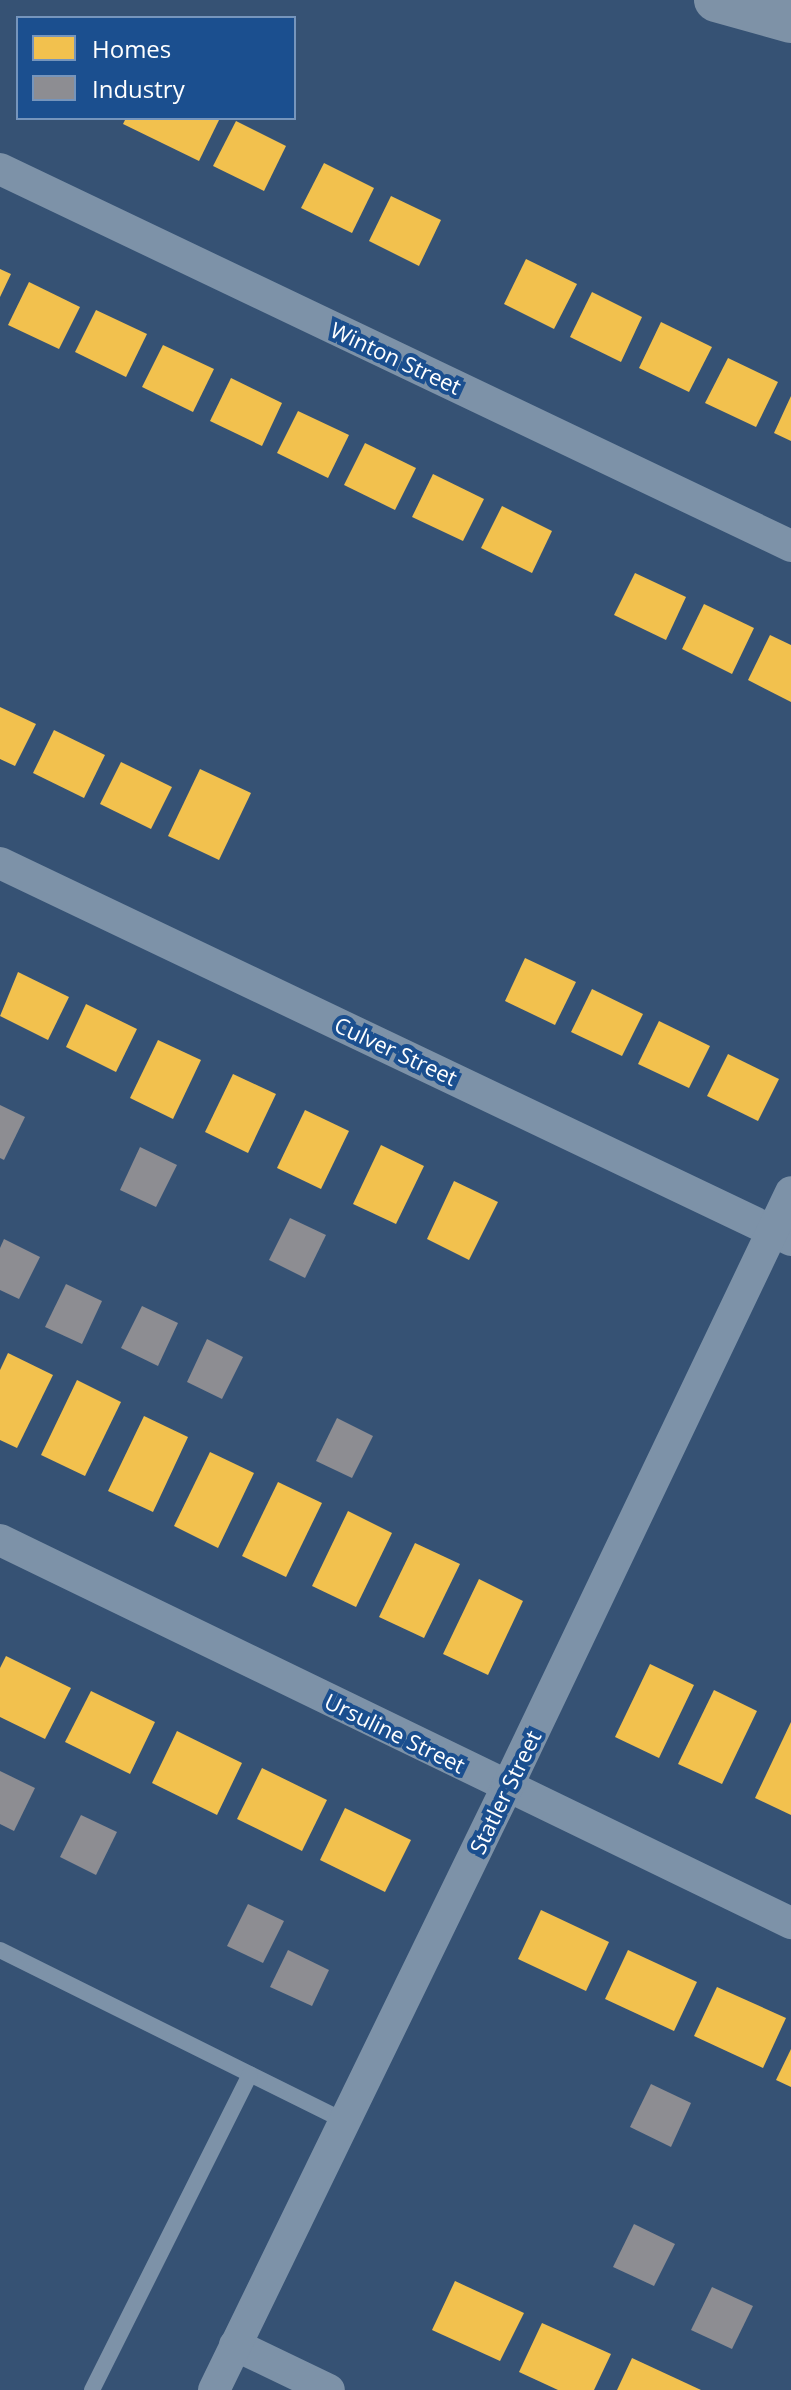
<!DOCTYPE html>
<html>
<head>
<meta charset="utf-8">
<style>
  body { margin:0 }
  #map { position:relative; width:791px; height:2390px; overflow:hidden; background:#365274; font-family:"Open Sans",sans-serif }
  div>[style] { position:absolute }
  .homes>* { inset:0; background:#f2c14e }
  .industry>* { inset:0; background:#8d8d92 }
  .lane>* { height:16px; margin:-8px; padding:0 8px; transform-origin:8px; border-radius:8px; background:#7d92a8 }
  .street>* { height:32px; margin:-16px; padding:0 16px; transform-origin:16px; border-radius:16px; background:#7d92a8 }
  .highway>* { height:44px; margin:-22px; padding:0 22px; transform-origin:22px; border-radius:22px; background:#7e92a7 }
  span { translate:-50% -50%; white-space:nowrap; text-align:center; line-height:1.15; -webkit-text-stroke:8px #1b4f8f; paint-order:stroke }
  .street-label { font-size:22px; color:#fff }
  .legend { position:absolute; left:16px; top:16px; width:280px; height:104px; box-sizing:border-box; background:#1b4f8f; border:2px solid #7695bc; margin:0; padding:10px 14px; list-style:none; font-size:24px; color:#fff }
  .legend li { display:flex; align-items:center; gap:16px; height:40px }
  .legend b { width:40px; border:2px solid #7695bc }
</style>
</head>
<body>
<div id="map">
  <div class="homes">
    <div style="clip-path:polygon(126px 118px,220px 118px,199px 161px,123px 124px)"></div>
    <div style="clip-path:polygon(236px 121px,286px 146px,264px 191px,213px 166px)"></div>
    <div style="clip-path:polygon(324px 163px,374px 188px,352px 233px,301px 208px)"></div>
    <div style="clip-path:polygon(391px 196px,441px 220px,419px 266px,369px 241px)"></div>
    <div style="clip-path:polygon(526px 259px,577px 284px,554px 329px,504px 304px)"></div>
    <div style="clip-path:polygon(0 269px,11px 274px,0 297px)"></div>
    <div style="clip-path:polygon(29px 282px,80px 307px,59px 349px,8px 325px)"></div>
    <div style="clip-path:polygon(592px 292px,642px 317px,621px 362px,570px 337px)"></div>
    <div style="clip-path:polygon(96px 310px,147px 334px,126px 377px,75px 352px)"></div>
    <div style="clip-path:polygon(661px 322px,712px 347px,689px 392px,639px 368px)"></div>
    <div style="clip-path:polygon(163px 345px,214px 369px,193px 412px,142px 387px)"></div>
    <div style="clip-path:polygon(728px 358px,778px 382px,756px 427px,705px 403px)"></div>
    <div style="clip-path:polygon(231px 378px,282px 403px,262px 446px,210px 421px)"></div>
    <div style="clip-path:polygon(791px 396px,791px 441px,774px 433px)"></div>
    <div style="clip-path:polygon(298px 411px,349px 435px,328px 478px,277px 453px)"></div>
    <div style="clip-path:polygon(365px 443px,416px 468px,395px 510px,344px 485px)"></div>
    <div style="clip-path:polygon(433px 474px,484px 499px,463px 541px,412px 517px)"></div>
    <div style="clip-path:polygon(502px 506px,552px 531px,532px 573px,481px 548px)"></div>
    <div style="clip-path:polygon(635px 573px,686px 597px,666px 640px,614px 615px)"></div>
    <div style="clip-path:polygon(704px 604px,754px 628px,732px 674px,682px 649px)"></div>
    <div style="clip-path:polygon(770px 635px,791px 645px,791px 702px,748px 680px)"></div>
    <div style="clip-path:polygon(0 707px,36px 724px,15px 766px,0 759px)"></div>
    <div style="clip-path:polygon(54px 730px,105px 755px,84px 798px,33px 773px)"></div>
    <div style="clip-path:polygon(121px 762px,172px 787px,151px 829px,100px 804px)"></div>
    <div style="clip-path:polygon(200px 769px,251px 793px,219px 860px,168px 836px)"></div>
    <div style="clip-path:polygon(525px 958px,576px 982px,555px 1025px,505px 1001px)"></div>
    <div style="clip-path:polygon(18px 972px,69px 997px,48px 1040px,0 1016px)"></div>
    <div style="clip-path:polygon(592px 989px,643px 1014px,622px 1056px,571px 1032px)"></div>
    <div style="clip-path:polygon(86px 1004px,137px 1029px,116px 1072px,66px 1047px)"></div>
    <div style="clip-path:polygon(659px 1021px,710px 1046px,689px 1088px,638px 1064px)"></div>
    <div style="clip-path:polygon(158px 1040px,201px 1060px,173px 1119px,130px 1098px)"></div>
    <div style="clip-path:polygon(728px 1054px,779px 1079px,758px 1121px,707px 1096px)"></div>
    <div style="clip-path:polygon(233px 1074px,276px 1094px,248px 1153px,205px 1132px)"></div>
    <div style="clip-path:polygon(305px 1110px,349px 1131px,321px 1189px,277px 1168px)"></div>
    <div style="clip-path:polygon(381px 1145px,424px 1166px,396px 1224px,353px 1204px)"></div>
    <div style="clip-path:polygon(454px 1181px,498px 1202px,469px 1260px,427px 1239px)"></div>
    <div style="clip-path:polygon(8px 1353px,53px 1375px,17px 1448px,0 1440px,0 1370px)"></div>
    <div style="clip-path:polygon(77px 1380px,121px 1402px,85px 1476px,41px 1455px)"></div>
    <div style="clip-path:polygon(144px 1416px,188px 1437px,153px 1512px,108px 1491px)"></div>
    <div style="clip-path:polygon(210px 1452px,254px 1473px,218px 1548px,174px 1526px)"></div>
    <div style="clip-path:polygon(278px 1482px,322px 1503px,286px 1577px,242px 1556px)"></div>
    <div style="clip-path:polygon(348px 1511px,392px 1533px,356px 1607px,312px 1586px)"></div>
    <div style="clip-path:polygon(415px 1543px,460px 1564px,424px 1638px,379px 1617px)"></div>
    <div style="clip-path:polygon(479px 1579px,523px 1601px,488px 1675px,443px 1654px)"></div>
    <div style="clip-path:polygon(6px 1656px,71px 1688px,45px 1739px,0 1717px,0 1668px)"></div>
    <div style="clip-path:polygon(650px 1664px,694px 1685px,659px 1758px,615px 1737px)"></div>
    <div style="clip-path:polygon(714px 1690px,757px 1711px,722px 1784px,678px 1764px)"></div>
    <div style="clip-path:polygon(91px 1691px,155px 1722px,130px 1774px,65px 1742px)"></div>
    <div style="clip-path:polygon(791px 1722px,791px 1815px,755px 1798px)"></div>
    <div style="clip-path:polygon(177px 1731px,242px 1763px,217px 1815px,152px 1783px)"></div>
    <div style="clip-path:polygon(262px 1768px,327px 1800px,302px 1851px,237px 1819px)"></div>
    <div style="clip-path:polygon(345px 1808px,411px 1840px,385px 1892px,320px 1860px)"></div>
    <div style="clip-path:polygon(541px 1910px,609px 1942px,586px 1991px,518px 1959px)"></div>
    <div style="clip-path:polygon(628px 1950px,697px 1982px,674px 2031px,605px 1999px)"></div>
    <div style="clip-path:polygon(717px 1987px,786px 2018px,763px 2068px,694px 2036px)"></div>
    <div style="clip-path:polygon(791px 2049px,791px 2087px,776px 2080px)"></div>
    <div style="clip-path:polygon(455px 2281px,524px 2313px,500px 2361px,432px 2330px)"></div>
    <div style="clip-path:polygon(542px 2323px,611px 2354px,594px 2390px,558px 2390px,519px 2372px)"></div>
    <div style="clip-path:polygon(632px 2358px,701px 2390px,617px 2390px)"></div>
  </div>
  <div class="industry">
    <div style="clip-path:polygon(0 1105px,25px 1117px,4px 1160px,0 1158px)"></div>
    <div style="clip-path:polygon(140px 1147px,177px 1165px,156px 1207px,120px 1190px)"></div>
    <div style="clip-path:polygon(290px 1218px,326px 1235px,305px 1278px,269px 1260px)"></div>
    <div style="clip-path:polygon(4px 1239px,40px 1257px,19px 1299px,0 1290px,0 1248px)"></div>
    <div style="clip-path:polygon(66px 1284px,102px 1301px,82px 1344px,45px 1327px)"></div>
    <div style="clip-path:polygon(142px 1306px,178px 1323px,158px 1366px,121px 1348px)"></div>
    <div style="clip-path:polygon(207px 1339px,243px 1357px,222px 1399px,187px 1382px)"></div>
    <div style="clip-path:polygon(337px 1418px,373px 1436px,352px 1478px,316px 1461px)"></div>
    <div style="clip-path:polygon(0 1771px,35px 1788px,14px 1831px,0 1824px)"></div>
    <div style="clip-path:polygon(81px 1815px,117px 1832px,96px 1875px,60px 1857px)"></div>
    <div style="clip-path:polygon(248px 1904px,284px 1921px,263px 1963px,227px 1946px)"></div>
    <div style="clip-path:polygon(288px 1950px,329px 1970px,312px 2006px,270px 1987px)"></div>
    <div style="clip-path:polygon(651px 2084px,691px 2103px,671px 2147px,630px 2127px)"></div>
    <div style="clip-path:polygon(634px 2224px,675px 2244px,654px 2286px,613px 2267px)"></div>
    <div style="clip-path:polygon(712px 2287px,753px 2306px,732px 2349px,691px 2330px)"></div>
  </div>
  <div class="lane">
    <div style="left:0;top:1950px;width:385px;rotate:26.4deg"></div>
    <div style="left:92px;top:2390px;width:353px;rotate:-63.4deg"></div>
  </div>
  <div class="street">
    <div style="left:0;top:169px;width:876px;rotate:25.48deg"></div>
    <div style="left:0;top:863px;width:876px;rotate:25.48deg"></div>
    <div style="left:0;top:1540px;width:879px;rotate:25.84deg"></div>
    <div style="left:235px;top:2345px;width:104px;rotate:25.6deg"></div>
    <div style="left:214px;top:2390px;width:670px;rotate:-64.08deg"></div>
    <div style="left:507px;top:1787px;width:659px;rotate:-64.48deg"></div>
  </div>
  <div class="highway">
    <div style="left:716px;top:0;width:78px;rotate:15.6deg"></div>
  </div>
  <div class="street-label">
    <span style="left:396px;top:358px;rotate:25deg">Winton Street</span>
    <span style="left:396px;top:1051px;rotate:25deg">Culver Street</span>
    <span style="left:395px;top:1733px;rotate:26deg">Ursuline Street</span>
    <span style="left:505px;top:1792px;rotate:-64deg">Statler Street</span>
  </div>
  <ul class="legend">
  <li><b style="height:22px;background:#f2c14e"></b>Homes</li>
  <li><b style="height:22px;background:#8d8d92"></b>Industry</li>
  </ul>
</div>
</body>
</html>
